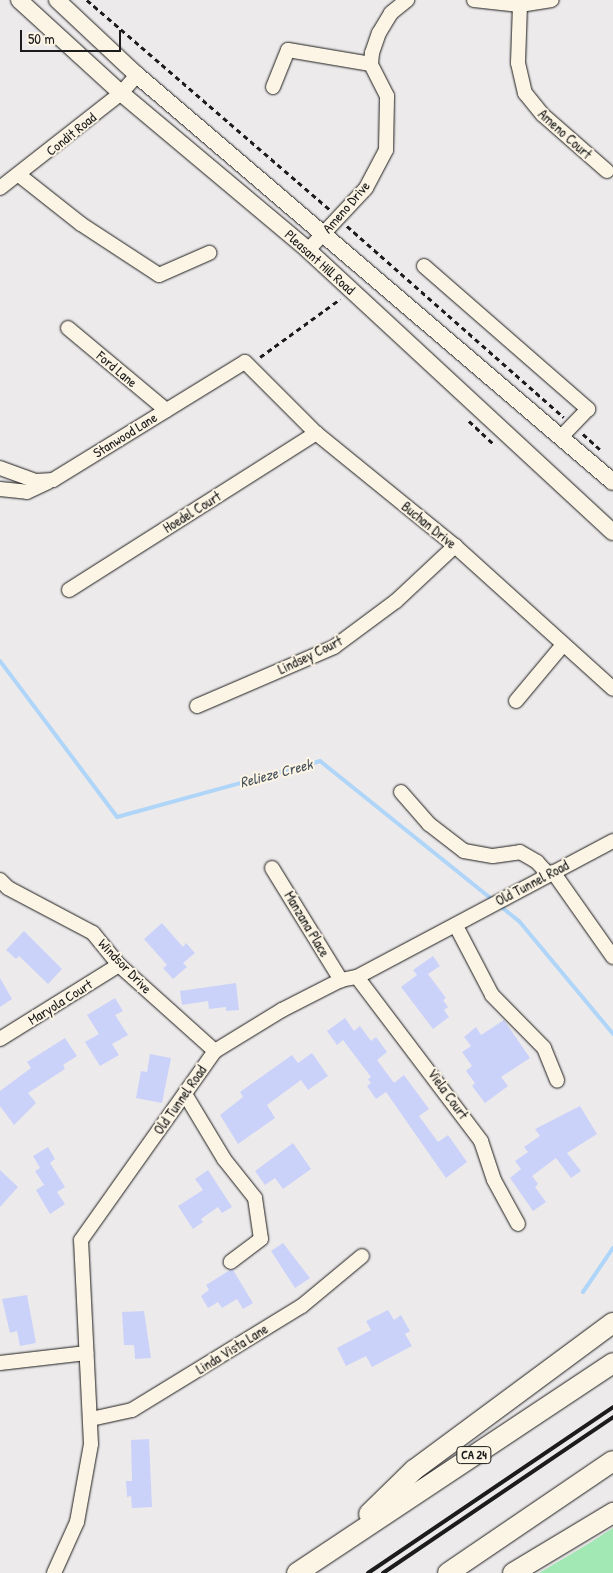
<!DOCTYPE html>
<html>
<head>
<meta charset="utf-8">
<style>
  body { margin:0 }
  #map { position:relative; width:613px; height:1573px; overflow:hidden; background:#edeaeb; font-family:"Patrick Hand",sans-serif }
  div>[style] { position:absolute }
  .green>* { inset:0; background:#a2e8b4 }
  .stream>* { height:4px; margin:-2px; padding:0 2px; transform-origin:2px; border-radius:2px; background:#afd5f9 }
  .building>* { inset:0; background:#cbd2fa }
  .path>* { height:2.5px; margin-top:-1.25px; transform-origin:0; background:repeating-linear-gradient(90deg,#1c1c1c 0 5px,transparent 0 9px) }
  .roads { filter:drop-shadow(0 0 1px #1c1c1c) drop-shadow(0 0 1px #1c1c1c) }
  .minor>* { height:14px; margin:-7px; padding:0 7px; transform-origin:7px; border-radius:7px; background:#fcf5e5 }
  .major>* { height:16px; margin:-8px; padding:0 8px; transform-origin:8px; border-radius:8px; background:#fcf5e5 }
  .highway>* { height:20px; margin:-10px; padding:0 10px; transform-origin:10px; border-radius:10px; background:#fcf5e5 }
  .rail>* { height:4px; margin:-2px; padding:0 2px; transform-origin:2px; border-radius:2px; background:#1c1c1c }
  span { translate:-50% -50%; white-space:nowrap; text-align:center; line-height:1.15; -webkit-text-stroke:4px #fcf5e5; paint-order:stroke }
  .shield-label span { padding:1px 4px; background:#fcf5e5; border:1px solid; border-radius:4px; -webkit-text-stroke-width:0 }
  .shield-label { font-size:12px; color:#1c1c1c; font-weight:700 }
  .street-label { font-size:14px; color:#1c1c1c }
  .water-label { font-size:15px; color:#48545e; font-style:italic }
  .scale { position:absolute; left:20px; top:30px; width:101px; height:22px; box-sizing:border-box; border:2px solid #1c1c1c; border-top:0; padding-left:6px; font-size:15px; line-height:18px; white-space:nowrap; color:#1c1c1c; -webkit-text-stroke:4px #fcf5e5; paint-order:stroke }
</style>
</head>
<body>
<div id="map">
  <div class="green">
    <div style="clip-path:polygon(613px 1528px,613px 1573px,539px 1573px,588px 1544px)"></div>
  </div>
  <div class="stream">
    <div style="left:0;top:661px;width:195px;rotate:53.1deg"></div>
    <div style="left:117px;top:817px;width:211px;rotate:-15.4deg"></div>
    <div style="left:320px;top:761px;width:223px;rotate:38.8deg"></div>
    <div style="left:499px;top:905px;width:26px;rotate:39deg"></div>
    <div style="left:519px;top:921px;width:147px;rotate:50.2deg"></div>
    <div style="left:583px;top:1292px;width:53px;rotate:-55.7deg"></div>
  </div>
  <div class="building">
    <div style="clip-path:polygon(162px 923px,183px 947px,186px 943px,195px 953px,183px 963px,187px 967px,173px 979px,163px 968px,167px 965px,144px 939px)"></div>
    <div style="clip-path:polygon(24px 931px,62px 969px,48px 984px,19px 956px,16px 959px,6px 950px)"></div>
    <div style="clip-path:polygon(433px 956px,440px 966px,428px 974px,446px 998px,443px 1000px,448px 1007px,444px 1010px,449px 1017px,433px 1029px,401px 987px,417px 975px,413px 970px)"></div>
    <div style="clip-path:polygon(0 978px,12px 999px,0 1007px)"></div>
    <div style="clip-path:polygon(236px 983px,239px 1010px,226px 1011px,226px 1007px,209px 1009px,208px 1001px,182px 1005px,180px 991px)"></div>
    <div style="clip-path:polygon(115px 998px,123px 1011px,115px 1015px,128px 1035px,112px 1044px,119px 1055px,100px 1066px,85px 1042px,99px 1034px,87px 1015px)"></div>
    <div style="clip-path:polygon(345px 1018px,354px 1031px,360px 1026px,371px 1041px,376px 1037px,387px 1052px,377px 1060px,394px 1083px,404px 1075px,429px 1109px,419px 1116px,438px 1142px,448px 1135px,467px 1162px,446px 1178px,386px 1092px,376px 1099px,367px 1086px,371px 1083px,368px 1079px,371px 1077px,343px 1040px,337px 1045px,327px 1031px)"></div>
    <div style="clip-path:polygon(504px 1020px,530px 1058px,501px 1077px,508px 1086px,485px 1103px,472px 1086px,475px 1083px,466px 1071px,472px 1066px,462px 1052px,471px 1046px,464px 1037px,476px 1027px,481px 1035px)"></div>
    <div style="clip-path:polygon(65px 1038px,77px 1056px,63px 1065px,65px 1069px,28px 1093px,36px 1103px,14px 1125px,0 1106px,0 1091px,31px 1068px,27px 1062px)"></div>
    <div style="clip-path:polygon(312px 1053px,328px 1076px,308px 1090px,301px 1080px,267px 1105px,275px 1118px,238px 1144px,220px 1115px,243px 1097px,240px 1092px,292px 1055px,298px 1063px)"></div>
    <div style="clip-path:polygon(150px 1054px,171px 1058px,162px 1103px,136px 1098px,141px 1071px,147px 1072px)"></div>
    <div style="clip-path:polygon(580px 1106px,597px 1134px,567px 1153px,581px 1171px,571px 1178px,556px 1158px,532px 1176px,538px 1184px,535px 1187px,546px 1202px,533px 1211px,510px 1178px,521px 1169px,515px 1161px,528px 1152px,524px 1147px,540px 1136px,535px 1129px)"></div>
    <div style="clip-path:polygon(293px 1143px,311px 1169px,283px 1189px,275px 1178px,265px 1185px,255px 1171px)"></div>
    <div style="clip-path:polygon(48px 1147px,55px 1159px,50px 1163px,65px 1187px,57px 1192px,65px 1204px,50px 1214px,36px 1190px,44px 1185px,35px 1171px,40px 1168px,33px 1156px)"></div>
    <div style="clip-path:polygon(0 1170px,18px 1187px,0 1207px)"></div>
    <div style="clip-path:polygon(208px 1170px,232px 1207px,222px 1213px,218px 1207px,201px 1219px,203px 1222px,193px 1229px,178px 1206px,203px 1190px,195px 1179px)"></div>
    <div style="clip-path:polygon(283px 1243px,310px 1278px,295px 1288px,271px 1251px)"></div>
    <div style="clip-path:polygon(230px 1270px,233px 1270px,253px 1303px,243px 1309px,237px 1299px,222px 1308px,218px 1302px,208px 1308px,201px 1296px,209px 1290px,206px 1285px)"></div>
    <div style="clip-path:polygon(27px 1295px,36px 1343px,20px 1346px,17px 1331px,10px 1333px,2px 1299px)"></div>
    <div style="clip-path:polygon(388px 1310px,394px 1320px,401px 1315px,410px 1331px,405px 1334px,412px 1346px,372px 1367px,366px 1356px,346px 1366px,337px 1348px,371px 1330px,366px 1321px)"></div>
    <div style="clip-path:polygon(144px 1311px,151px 1358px,135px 1359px,134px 1345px,124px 1345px,122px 1312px)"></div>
    <div style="clip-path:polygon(149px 1439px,152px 1507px,132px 1508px,131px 1496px,127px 1497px,126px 1481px,132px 1481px,131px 1440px)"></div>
  </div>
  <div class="path">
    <div style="left:87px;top:0;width:321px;rotate:40.8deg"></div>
    <div style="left:347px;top:226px;width:289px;rotate:41.4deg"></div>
    <div style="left:260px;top:357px;width:99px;rotate:-35.9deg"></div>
    <div style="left:469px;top:421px;width:34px;rotate:43deg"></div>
    <div style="left:583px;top:434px;width:24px;rotate:42deg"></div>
  </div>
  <div class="roads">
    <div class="minor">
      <div style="left:474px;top:0;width:46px;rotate:6.2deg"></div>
      <div style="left:520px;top:5px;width:32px;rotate:-9deg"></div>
      <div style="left:520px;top:5px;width:58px;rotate:92deg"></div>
      <div style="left:518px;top:63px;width:31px;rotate:77deg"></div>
      <div style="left:525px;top:93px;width:28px;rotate:51deg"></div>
      <div style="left:543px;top:115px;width:85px;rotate:41.2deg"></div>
      <div style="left:273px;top:87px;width:40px;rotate:-68deg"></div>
      <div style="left:288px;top:50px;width:84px;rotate:9.6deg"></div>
      <div style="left:19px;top:175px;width:79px;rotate:38.3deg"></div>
      <div style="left:81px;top:224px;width:93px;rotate:33.2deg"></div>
      <div style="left:159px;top:275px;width:55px;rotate:-23.7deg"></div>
      <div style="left:0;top:188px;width:154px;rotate:-38.1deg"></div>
      <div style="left:121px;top:93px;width:24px;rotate:-48deg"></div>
      <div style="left:308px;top:250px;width:85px;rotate:-46.9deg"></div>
      <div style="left:366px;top:188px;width:43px;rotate:-62.2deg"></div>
      <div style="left:386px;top:150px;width:54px;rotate:-88.9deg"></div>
      <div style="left:387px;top:96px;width:36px;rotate:-117deg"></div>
      <div style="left:371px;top:64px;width:11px;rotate:-85deg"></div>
      <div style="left:372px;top:53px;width:21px;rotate:-71deg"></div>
      <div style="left:379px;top:33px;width:23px;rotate:-59deg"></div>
      <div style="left:391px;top:13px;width:21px;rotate:-39deg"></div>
      <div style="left:424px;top:266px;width:218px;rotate:41.1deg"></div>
      <div style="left:588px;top:409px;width:39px;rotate:134deg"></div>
      <div style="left:68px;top:328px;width:128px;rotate:39.9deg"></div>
      <div style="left:0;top:468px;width:38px;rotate:20deg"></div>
      <div style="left:36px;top:481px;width:17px;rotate:-3deg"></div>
      <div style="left:53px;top:480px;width:225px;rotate:-31.6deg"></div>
      <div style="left:245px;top:362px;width:100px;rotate:45deg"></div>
      <div style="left:316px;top:433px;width:179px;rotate:39.1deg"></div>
      <div style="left:455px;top:546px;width:213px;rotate:42.1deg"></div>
      <div style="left:0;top:489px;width:27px;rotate:6deg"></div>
      <div style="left:27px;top:492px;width:23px;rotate:-25deg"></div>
      <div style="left:69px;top:590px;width:293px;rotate:-32.4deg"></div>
      <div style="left:516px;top:701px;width:72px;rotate:-50.1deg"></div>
      <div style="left:197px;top:706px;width:149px;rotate:-23.3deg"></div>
      <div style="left:334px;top:647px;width:77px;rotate:-36.6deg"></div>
      <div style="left:396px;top:601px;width:81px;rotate:-43deg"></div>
      <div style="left:401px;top:792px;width:43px;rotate:48.8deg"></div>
      <div style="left:429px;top:824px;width:44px;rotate:37.6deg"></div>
      <div style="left:464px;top:851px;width:29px;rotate:10deg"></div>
      <div style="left:493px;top:856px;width:27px;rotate:-8deg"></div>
      <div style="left:520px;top:852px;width:20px;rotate:30deg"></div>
      <div style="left:537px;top:862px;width:16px;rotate:47deg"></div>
      <div style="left:272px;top:868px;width:132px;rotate:58.4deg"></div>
      <div style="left:553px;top:872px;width:104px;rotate:54.8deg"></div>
      <div style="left:0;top:880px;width:11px;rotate:45deg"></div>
      <div style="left:8px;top:888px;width:96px;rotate:27.9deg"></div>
      <div style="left:93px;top:933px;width:41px;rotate:50.9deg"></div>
      <div style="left:119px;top:965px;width:129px;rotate:41.9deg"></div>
      <div style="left:456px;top:926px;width:78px;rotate:62.4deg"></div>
      <div style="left:492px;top:995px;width:74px;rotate:45.5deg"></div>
      <div style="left:544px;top:1048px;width:35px;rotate:68deg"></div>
      <div style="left:357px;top:977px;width:206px;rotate:52.9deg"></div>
      <div style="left:481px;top:1141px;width:41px;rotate:71.6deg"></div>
      <div style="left:494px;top:1180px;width:50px;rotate:61.4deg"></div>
      <div style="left:0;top:1039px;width:140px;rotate:-31.9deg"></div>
      <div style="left:185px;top:1094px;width:76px;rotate:59deg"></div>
      <div style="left:224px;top:1159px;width:50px;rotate:51.5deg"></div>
      <div style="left:255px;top:1198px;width:41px;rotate:81.7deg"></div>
      <div style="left:261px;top:1239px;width:38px;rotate:143deg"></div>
      <div style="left:0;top:1363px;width:87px;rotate:-6.6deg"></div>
      <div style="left:91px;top:1419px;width:42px;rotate:-12.4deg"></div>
      <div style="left:132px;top:1410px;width:199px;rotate:-31.5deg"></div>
      <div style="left:302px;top:1306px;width:78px;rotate:-39.8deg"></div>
      <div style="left:54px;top:1573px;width:56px;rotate:-65.7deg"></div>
      <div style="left:77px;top:1522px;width:79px;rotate:-79.8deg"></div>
      <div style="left:91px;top:1444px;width:204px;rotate:-92.8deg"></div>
      <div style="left:81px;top:1240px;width:232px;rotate:-54.7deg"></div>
      <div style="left:215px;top:1051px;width:79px;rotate:-31.5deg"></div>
      <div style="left:282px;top:1010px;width:66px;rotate:-27deg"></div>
      <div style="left:341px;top:980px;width:16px;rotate:-11deg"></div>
      <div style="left:357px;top:977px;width:290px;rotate:-28deg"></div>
    </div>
    <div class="major">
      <div style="left:19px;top:0;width:138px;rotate:42.4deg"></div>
      <div style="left:121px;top:93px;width:244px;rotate:40deg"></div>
      <div style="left:308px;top:250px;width:415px;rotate:42.8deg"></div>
      <div style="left:57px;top:0;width:110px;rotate:43.2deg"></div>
      <div style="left:137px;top:75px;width:626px;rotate:40.53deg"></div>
    </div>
    <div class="highway">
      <div style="left:369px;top:1514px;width:63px;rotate:-44.4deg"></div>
      <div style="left:414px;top:1470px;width:247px;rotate:-36.5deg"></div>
      <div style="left:297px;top:1573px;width:379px;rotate:-33.6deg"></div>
      <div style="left:448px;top:1573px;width:199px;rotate:-34.2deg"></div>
      <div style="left:513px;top:1573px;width:117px;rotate:-31deg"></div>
    </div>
  </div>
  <div class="rail">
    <div style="left:368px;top:1573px;width:296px;rotate:-34.1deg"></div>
    <div style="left:383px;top:1573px;width:278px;rotate:-34.1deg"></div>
  </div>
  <div class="shield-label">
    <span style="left:474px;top:1455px">CA 24</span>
  </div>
  <div class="street-label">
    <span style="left:71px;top:134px;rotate:-39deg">Condit Road</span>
    <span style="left:565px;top:134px;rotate:42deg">Ameno Court</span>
    <span style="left:346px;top:207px;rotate:-49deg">Ameno Drive</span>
    <span style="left:320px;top:262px;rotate:42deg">Pleasant Hill Road</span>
    <span style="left:117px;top:369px;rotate:40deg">Ford Lane</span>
    <span style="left:125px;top:435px;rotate:-32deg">Stanwood Lane</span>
    <span style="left:192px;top:512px;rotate:-32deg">Hoedel Court</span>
    <span style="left:429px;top:525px;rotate:39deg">Buchan Drive</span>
    <span style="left:310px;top:655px;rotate:-26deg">Lindsey Court</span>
    <span style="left:532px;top:883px;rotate:-28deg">Old Tunnel Road</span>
    <span style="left:307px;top:924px;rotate:59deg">Manzana Place</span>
    <span style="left:125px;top:966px;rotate:46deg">Windsor Drive</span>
    <span style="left:60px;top:1002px;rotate:-32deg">Maryola Court</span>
    <span style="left:448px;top:1094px;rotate:54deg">Viela Court</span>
    <span style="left:180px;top:1100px;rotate:-55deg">Old Tunnel Road</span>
    <span style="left:232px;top:1349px;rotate:-32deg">Linda Vista Lane</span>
  </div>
  <div class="water-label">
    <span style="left:276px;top:773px;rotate:-15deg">Relieze Creek</span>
  </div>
  <div class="scale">50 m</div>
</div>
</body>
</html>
